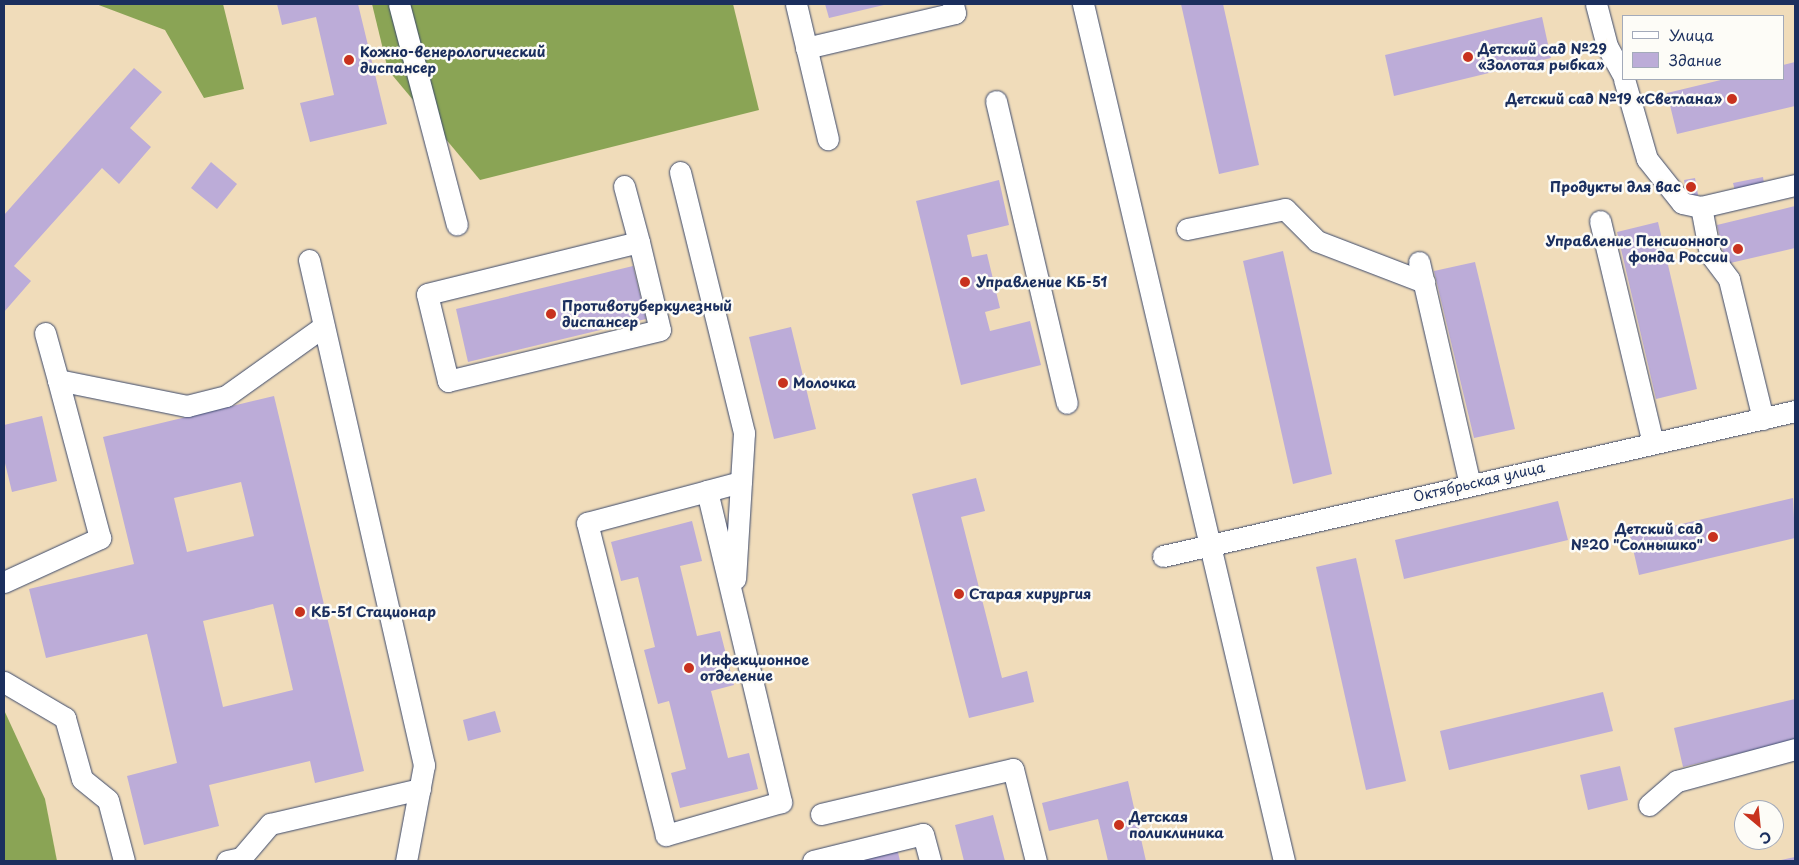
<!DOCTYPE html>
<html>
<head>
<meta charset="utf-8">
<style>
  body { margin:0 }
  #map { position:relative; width:1799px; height:865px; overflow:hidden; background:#f0dcba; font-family:"Playpen Sans",sans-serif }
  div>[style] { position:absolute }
  .forest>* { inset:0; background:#8aa455 }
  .building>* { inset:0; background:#bcacd8 }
  .roads { filter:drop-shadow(0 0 1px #3b496c) drop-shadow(0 0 1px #3b496c) }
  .minor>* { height:21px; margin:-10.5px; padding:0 10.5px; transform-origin:10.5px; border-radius:10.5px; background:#fff }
  .dots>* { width:14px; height:14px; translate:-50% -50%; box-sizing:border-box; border:2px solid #fdfcf7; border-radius:50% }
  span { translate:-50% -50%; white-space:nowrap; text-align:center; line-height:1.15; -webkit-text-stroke:5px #fdfcf7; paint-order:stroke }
  .poi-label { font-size:14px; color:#1b2f5e; font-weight:700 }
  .left { translate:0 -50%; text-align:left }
  .right { translate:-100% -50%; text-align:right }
  .street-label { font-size:14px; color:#1b2f5e }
  .frame { position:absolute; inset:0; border:5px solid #1b2f5e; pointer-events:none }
  .legend { position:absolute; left:1622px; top:15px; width:162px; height:65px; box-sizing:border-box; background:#fdfcf7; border:1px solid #a3aaba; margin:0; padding:6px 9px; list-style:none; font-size:15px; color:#1b2f5e }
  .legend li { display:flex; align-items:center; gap:10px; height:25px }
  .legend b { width:25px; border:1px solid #a3aaba }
  .north { position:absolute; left:1734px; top:800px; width:50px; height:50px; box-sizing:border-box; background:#fdfcf7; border:1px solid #a3aaba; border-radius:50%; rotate:152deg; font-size:14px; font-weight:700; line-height:20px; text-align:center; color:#1b2f5e }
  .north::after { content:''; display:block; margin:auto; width:18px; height:22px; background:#c8321e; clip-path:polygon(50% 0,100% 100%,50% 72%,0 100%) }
</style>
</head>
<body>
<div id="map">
  <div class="forest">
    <div style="clip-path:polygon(96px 4px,223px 4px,244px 89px,204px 98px,165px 30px)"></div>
    <div style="clip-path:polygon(372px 4px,733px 4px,759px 110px,480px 180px,388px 70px)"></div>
    <div style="clip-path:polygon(4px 710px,45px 799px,57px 861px,4px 861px)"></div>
  </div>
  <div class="building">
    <div style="clip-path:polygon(277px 4px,358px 4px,387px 124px,310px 142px,300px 103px,334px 95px,316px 17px,282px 25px)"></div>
    <div style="clip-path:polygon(825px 4px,888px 4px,829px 18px)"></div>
    <div style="clip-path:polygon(1181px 4px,1223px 4px,1259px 165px,1219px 174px)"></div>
    <div style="clip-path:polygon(1542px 17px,1551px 58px,1394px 96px,1385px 55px)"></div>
    <div style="clip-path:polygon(1795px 62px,1795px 106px,1677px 134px,1667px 93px,1725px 79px,1783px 79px,1783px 65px)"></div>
    <div style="clip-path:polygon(134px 68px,162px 92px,130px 128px,151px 147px,119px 184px,102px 168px,14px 266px,31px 281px,4px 312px,4px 215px)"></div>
    <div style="clip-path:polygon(211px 162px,237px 184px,217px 209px,191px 188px)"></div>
    <div style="clip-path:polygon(1763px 177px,1765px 189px,1736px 195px,1733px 183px)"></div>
    <div style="clip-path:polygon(1695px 178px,1698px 195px,1687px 197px,1684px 180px)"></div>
    <div style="clip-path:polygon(999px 180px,1009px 225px,967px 235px,972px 257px,987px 254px,1000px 308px,985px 312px,990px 331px,1030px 321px,1041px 365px,961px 385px,916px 201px)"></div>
    <div style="clip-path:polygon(1795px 206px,1795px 248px,1726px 264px,1717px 225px)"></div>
    <div style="clip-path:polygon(1658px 222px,1697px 389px,1656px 399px,1617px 232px)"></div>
    <div style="clip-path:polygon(1283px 251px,1332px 474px,1293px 484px,1243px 261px)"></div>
    <div style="clip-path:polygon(1475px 262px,1515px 429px,1474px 438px,1434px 271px)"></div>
    <div style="clip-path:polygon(633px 266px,646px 319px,468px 362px,456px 309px)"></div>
    <div style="clip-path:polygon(791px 327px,816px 429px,774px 439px,749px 337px)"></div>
    <div style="clip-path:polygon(evenodd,274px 396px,364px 771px,315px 783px,310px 761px,209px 785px,219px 826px,144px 845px,127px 776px,177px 763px,147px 634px,46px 658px,29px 589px,134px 564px,103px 437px,274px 396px,241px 482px,254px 536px,187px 552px,174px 498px,241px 482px,274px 396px,273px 604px,293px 690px,223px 707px,203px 621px,273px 604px)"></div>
    <div style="clip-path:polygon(42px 416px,57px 481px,12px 492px,4px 459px,4px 425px)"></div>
    <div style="clip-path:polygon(976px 478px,985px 511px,961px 517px,1002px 678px,1027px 671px,1034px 702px,969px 718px,912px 494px)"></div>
    <div style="clip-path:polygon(1793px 498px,1795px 538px,1639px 575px,1630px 536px)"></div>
    <div style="clip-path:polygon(1558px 501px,1568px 540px,1404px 579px,1395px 540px)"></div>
    <div style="clip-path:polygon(692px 521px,702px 561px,680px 566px,697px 636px,720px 631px,734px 685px,711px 691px,728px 758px,749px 753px,758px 789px,680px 808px,671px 773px,686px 769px,669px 701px,658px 704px,644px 650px,655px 647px,638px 577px,621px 581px,611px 542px)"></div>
    <div style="clip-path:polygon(1356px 558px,1406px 781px,1366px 790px,1316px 567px)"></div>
    <div style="clip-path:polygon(1603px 692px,1613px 731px,1449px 770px,1440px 731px)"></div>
    <div style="clip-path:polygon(1795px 699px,1795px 740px,1683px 767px,1674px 728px)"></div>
    <div style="clip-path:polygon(495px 711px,501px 732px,468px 741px,463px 720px)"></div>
    <div style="clip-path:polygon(1620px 766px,1628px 800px,1588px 810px,1580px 775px)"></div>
    <div style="clip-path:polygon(1128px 781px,1146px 861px,1108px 861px,1098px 819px,1049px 831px,1042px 803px)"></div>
    <div style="clip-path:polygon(993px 815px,1005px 861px,964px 861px,955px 825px)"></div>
    <div style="clip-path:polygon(897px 848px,900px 861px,848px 861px)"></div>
    <div style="clip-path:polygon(1795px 857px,1795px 861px,1781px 861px,1781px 860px)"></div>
  </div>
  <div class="roads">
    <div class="minor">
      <div style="left:399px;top:4px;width:228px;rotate:75.3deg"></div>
      <div style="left:796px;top:4px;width:139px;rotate:76.7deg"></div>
      <div style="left:1083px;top:4px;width:880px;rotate:76.8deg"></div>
      <div style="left:1596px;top:4px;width:43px;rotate:75.3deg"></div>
      <div style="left:1607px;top:46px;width:33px;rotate:61deg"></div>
      <div style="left:806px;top:48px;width:153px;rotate:-13.2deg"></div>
      <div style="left:955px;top:13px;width:9px;rotate:-103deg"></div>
      <div style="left:1624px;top:79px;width:83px;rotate:74deg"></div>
      <div style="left:1647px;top:159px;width:56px;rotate:51.5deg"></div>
      <div style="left:1682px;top:203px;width:19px;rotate:12deg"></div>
      <div style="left:996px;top:101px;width:310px;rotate:76.8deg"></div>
      <div style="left:680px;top:172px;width:269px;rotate:76.2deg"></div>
      <div style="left:744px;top:433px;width:146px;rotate:93.5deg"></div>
      <div style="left:624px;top:186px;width:58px;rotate:75deg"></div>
      <div style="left:639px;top:242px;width:90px;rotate:76.6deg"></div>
      <div style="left:660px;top:330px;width:218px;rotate:166.5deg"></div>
      <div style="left:448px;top:381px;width:89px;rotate:-103.6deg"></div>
      <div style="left:427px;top:294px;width:218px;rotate:-13.8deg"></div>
      <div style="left:1600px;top:221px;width:228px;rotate:76.6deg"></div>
      <div style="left:1187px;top:229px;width:100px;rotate:-11.5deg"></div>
      <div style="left:1285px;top:209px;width:45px;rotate:45deg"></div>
      <div style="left:1317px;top:241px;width:115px;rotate:21deg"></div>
      <div style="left:309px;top:260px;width:518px;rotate:77.17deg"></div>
      <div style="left:424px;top:765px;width:98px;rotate:100.6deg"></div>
      <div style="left:1419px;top:262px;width:228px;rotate:77.1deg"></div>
      <div style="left:45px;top:333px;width:49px;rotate:74.5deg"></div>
      <div style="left:58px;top:380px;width:132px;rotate:11.4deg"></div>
      <div style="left:187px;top:406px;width:40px;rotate:-14.4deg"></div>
      <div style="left:226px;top:396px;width:120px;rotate:-35.5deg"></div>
      <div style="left:1763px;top:419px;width:144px;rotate:-103.7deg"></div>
      <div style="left:1729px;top:279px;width:31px;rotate:-127deg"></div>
      <div style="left:1710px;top:254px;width:48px;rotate:-100.8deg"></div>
      <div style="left:1701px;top:207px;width:97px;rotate:-13.2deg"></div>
      <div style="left:707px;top:491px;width:320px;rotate:76.6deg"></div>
      <div style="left:781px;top:802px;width:120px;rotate:164deg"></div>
      <div style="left:666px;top:835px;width:322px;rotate:-104.2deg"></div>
      <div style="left:587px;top:523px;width:124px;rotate:-14.9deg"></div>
      <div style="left:707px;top:491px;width:35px;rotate:-15deg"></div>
      <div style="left:1163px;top:556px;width:648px;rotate:-12.92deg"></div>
      <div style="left:4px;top:582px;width:106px;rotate:-24.6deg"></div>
      <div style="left:100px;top:538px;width:163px;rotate:-104.9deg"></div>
      <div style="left:4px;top:682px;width:71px;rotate:30.5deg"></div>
      <div style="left:65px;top:718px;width:63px;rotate:74.4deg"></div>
      <div style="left:82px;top:779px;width:33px;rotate:39deg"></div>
      <div style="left:108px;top:800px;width:63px;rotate:75.3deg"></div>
      <div style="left:1649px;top:805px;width:37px;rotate:-41deg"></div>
      <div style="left:1677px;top:781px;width:122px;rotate:-15.2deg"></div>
      <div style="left:821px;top:814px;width:197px;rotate:-13.2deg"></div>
      <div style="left:1013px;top:769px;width:95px;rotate:76deg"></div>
      <div style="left:227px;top:861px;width:14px;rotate:-12deg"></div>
      <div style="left:241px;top:858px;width:45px;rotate:-49.5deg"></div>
      <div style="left:270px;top:824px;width:154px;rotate:-13.1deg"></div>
      <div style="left:813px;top:861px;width:113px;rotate:-13.8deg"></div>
      <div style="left:923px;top:834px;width:28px;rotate:75deg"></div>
    </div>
  </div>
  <div class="dots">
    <div style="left:1468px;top:57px;background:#c8321e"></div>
    <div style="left:349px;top:60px;background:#c8321e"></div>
    <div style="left:1732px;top:99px;background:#c8321e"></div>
    <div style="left:1691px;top:187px;background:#c8321e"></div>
    <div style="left:1738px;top:249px;background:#c8321e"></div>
    <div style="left:965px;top:282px;background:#c8321e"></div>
    <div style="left:551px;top:314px;background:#c8321e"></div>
    <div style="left:783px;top:383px;background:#c8321e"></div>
    <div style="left:1713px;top:537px;background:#c8321e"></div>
    <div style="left:959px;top:594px;background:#c8321e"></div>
    <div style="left:300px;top:612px;background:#c8321e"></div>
    <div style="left:689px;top:668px;background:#c8321e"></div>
    <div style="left:1119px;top:825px;background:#c8321e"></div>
  </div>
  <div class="poi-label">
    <span class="left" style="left:1478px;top:57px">Детский сад №29<br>«Золотая рыбка»</span>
    <span class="left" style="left:360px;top:60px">Кожно-венерологический<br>диспансер</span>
    <span class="right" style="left:1722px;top:99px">Детский сад №19 «Светлана»</span>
    <span class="right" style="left:1681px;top:187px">Продукты для вас</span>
    <span class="right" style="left:1728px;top:249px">Управление Пенсионного<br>фонда России</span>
    <span class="left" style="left:976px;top:282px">Управление КБ-51</span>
    <span class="left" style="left:562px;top:314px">Противотуберкулезный<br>диспансер</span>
    <span class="left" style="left:793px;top:383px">Молочка</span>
    <span class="right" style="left:1703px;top:537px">Детский сад<br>№20 "Солнышко"</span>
    <span class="left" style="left:969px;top:594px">Старая хирургия</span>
    <span class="left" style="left:311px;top:612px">КБ-51 Стационар</span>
    <span class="left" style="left:700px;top:668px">Инфекционное<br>отделение</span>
    <span class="left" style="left:1129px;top:825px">Детская<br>поликлиника</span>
  </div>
  <div class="street-label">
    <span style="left:1479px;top:482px;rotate:-13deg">Октябрьская улица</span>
  </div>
  <div class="frame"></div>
  <ul class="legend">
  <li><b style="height:6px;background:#fff"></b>Улица</li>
  <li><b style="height:14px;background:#bcacd8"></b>Здание</li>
  </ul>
  <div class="north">С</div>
</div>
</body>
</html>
